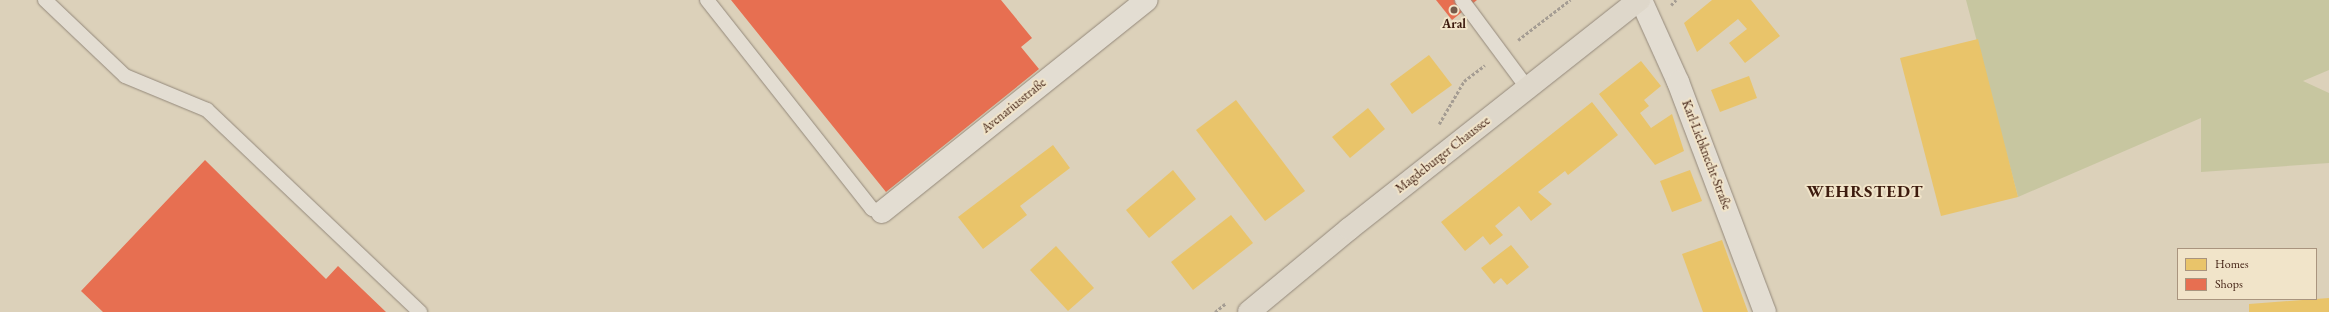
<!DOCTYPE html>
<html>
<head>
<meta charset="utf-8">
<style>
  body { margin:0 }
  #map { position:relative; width:2329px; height:312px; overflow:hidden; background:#dcd1ba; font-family:"EB Garamond",serif }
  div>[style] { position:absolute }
  .green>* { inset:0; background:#c7c6a0 }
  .homes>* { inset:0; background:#e9c46a }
  .shops>* { inset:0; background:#e76f51 }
  .path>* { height:2.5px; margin-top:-1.25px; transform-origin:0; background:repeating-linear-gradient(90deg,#a59d93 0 3px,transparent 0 5px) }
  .roads { filter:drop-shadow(0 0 1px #93887a) drop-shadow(0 0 1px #93887a) }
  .service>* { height:14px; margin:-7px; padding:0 7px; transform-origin:7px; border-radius:7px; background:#e3ddd2 }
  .minor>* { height:22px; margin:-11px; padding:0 11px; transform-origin:11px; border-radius:11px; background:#e3ddd2 }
  .primary>* { height:22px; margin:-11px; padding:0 11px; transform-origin:11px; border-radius:11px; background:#ded7ca }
  .dots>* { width:11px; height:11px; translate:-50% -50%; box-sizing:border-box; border:2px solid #f1e4c9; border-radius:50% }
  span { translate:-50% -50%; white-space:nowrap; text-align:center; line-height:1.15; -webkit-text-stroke:4px #f1e4c9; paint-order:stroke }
  .poi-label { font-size:13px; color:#3d1b0e; font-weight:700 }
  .street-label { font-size:13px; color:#3d1b0e }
  .district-label { font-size:17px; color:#3d1b0e; font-weight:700; letter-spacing:1px }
  .legend { position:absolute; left:2177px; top:248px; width:140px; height:52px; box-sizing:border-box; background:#f1e4c9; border:1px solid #a9947e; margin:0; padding:5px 7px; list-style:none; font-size:12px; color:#3d1b0e }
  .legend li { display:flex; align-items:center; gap:8px; height:20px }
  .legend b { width:20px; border:1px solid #a9947e }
</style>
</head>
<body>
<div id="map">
  <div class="green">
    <div style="clip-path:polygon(1966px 0,2329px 0,2329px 70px,2303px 81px,2329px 93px,2329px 163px,2201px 172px,2201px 118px,2018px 197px)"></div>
  </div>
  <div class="homes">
    <div style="clip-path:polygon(1712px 0,1751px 0,1780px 36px,1745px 63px,1729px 43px,1747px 29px,1738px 19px,1697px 52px,1684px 23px)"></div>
    <div style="clip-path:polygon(1978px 39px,2018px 197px,1941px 216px,1900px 58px)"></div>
    <div style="clip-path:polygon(1429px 55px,1452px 85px,1412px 114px,1390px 84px)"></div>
    <div style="clip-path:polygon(1641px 61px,1661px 86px,1644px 100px,1649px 106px,1640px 113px,1651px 128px,1672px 114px,1684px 151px,1655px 165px,1599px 94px)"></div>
    <div style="clip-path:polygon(1749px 76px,1757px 98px,1720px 112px,1711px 90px)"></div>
    <div style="clip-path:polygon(1236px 100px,1305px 191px,1265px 221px,1196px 130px)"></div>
    <div style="clip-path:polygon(1592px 102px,1618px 135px,1568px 175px,1565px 171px,1538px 192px,1552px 204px,1531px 221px,1519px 206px,1495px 226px,1503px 235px,1490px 245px,1483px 236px,1465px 251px,1441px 222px)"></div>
    <div style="clip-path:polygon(1368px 108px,1385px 129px,1350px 158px,1332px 137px)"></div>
    <div style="clip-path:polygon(1053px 145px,1070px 168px,1020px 206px,1027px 215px,983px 249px,958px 217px)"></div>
    <div style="clip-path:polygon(1173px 170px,1196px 199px,1149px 238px,1126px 210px)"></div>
    <div style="clip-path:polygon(1690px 170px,1702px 201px,1672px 212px,1660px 181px)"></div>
    <div style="clip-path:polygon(1231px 215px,1253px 243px,1193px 290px,1171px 262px)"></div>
    <div style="clip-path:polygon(1722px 240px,1748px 312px,1703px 312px,1682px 254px)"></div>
    <div style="clip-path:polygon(1511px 245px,1529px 267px,1507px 285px,1501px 278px,1494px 284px,1481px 268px)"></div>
    <div style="clip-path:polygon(1056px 246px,1094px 288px,1068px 311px,1030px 270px)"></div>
    <div style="clip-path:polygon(2329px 298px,2329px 312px,2249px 312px,2249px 304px)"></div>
  </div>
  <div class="shops">
    <div style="clip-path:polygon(731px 0,1001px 0,1032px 38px,1021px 47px,1039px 69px,886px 192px)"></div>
    <div style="clip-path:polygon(1436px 0,1477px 0,1452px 20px)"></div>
    <div style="clip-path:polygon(205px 160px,326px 279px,338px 266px,386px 312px,103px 312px,81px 291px)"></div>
  </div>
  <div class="path">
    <div style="left:1671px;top:5px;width:7px;rotate:-45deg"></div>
    <div style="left:1518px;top:40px;width:66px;rotate:-37.6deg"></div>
    <div style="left:1439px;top:124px;width:50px;rotate:-59.8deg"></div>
    <div style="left:1464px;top:81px;width:26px;rotate:-37deg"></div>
    <div style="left:1215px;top:312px;width:13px;rotate:-39deg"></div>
  </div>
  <div class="roads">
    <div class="service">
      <div style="left:45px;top:0;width:110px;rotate:43.5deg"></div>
      <div style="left:125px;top:76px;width:89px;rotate:22.5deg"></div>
      <div style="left:207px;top:110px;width:294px;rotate:43.5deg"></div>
      <div style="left:707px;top:0;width:266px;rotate:51.7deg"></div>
      <div style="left:872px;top:209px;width:10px;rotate:17deg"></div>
      <div style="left:1462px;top:0;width:111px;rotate:53.4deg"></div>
    </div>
    <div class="minor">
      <div style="left:1641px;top:0;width:90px;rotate:65.7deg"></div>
      <div style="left:1678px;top:82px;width:246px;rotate:69.3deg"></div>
      <div style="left:882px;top:212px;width:339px;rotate:-38.7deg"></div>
    </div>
    <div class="primary">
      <div style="left:1249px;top:312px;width:130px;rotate:-39.7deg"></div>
      <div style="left:1349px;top:229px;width:370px;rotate:-38.3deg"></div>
    </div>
  </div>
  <div class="dots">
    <div style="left:1454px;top:10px;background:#755b4a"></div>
  </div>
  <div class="poi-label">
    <span style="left:1454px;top:24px">Aral</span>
  </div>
  <div class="street-label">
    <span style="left:1014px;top:106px;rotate:-39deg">Avenariusstraße</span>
    <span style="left:1443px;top:155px;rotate:-38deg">Magdeburger Chaussee</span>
    <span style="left:1706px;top:155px;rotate:69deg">Karl-Liebknecht-Straße</span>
  </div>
  <div class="district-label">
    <span style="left:1865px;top:192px">WEHRSTEDT</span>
  </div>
  <ul class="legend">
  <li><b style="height:11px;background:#e9c46a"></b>Homes</li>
  <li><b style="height:11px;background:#e76f51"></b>Shops</li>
  </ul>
</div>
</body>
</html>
